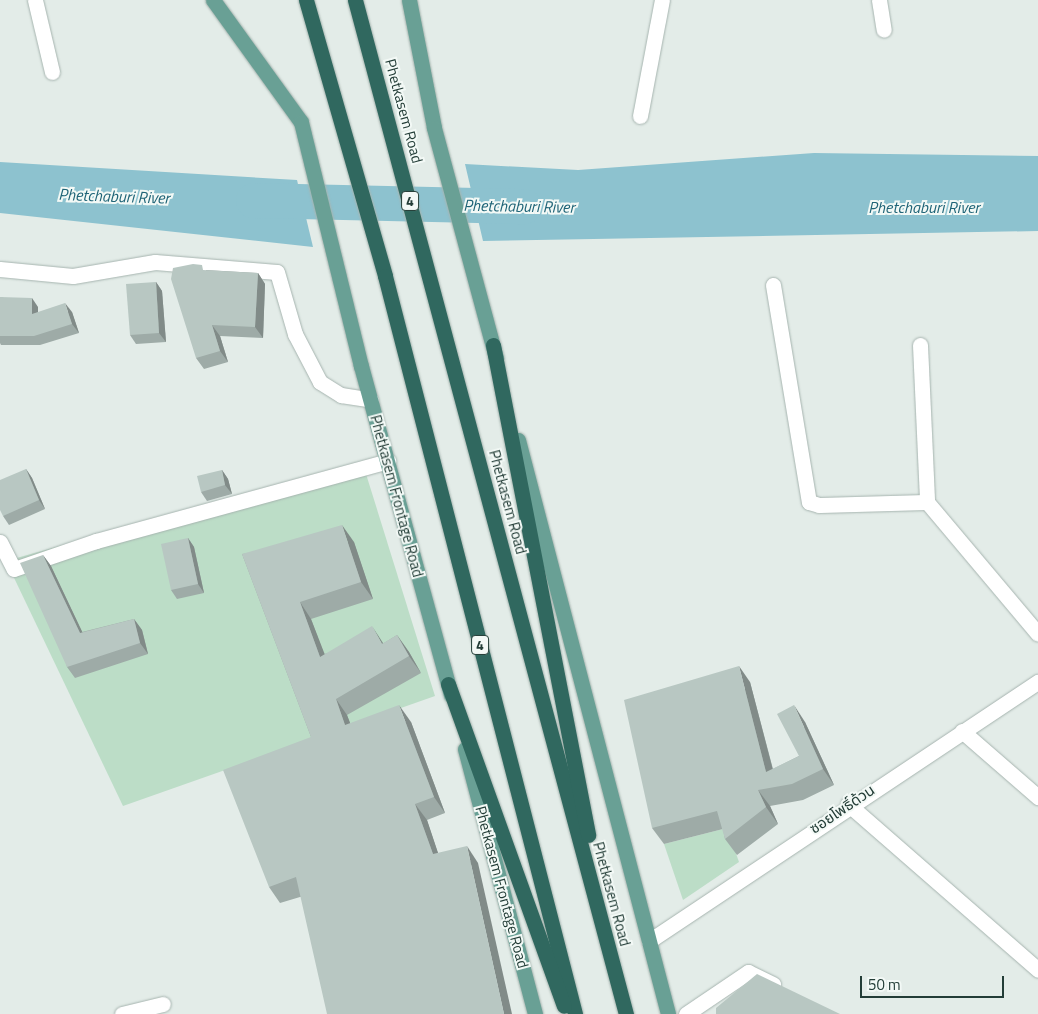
<!DOCTYPE html>
<html>
<head>
<meta charset="utf-8">
<style>
  body { margin:0 }
  #map { position:relative; width:1038px; height:1014px; overflow:hidden; background:#e3ece8; font-family:"Titillium Web","Noto Sans Thai",sans-serif }
  div>[style] { position:absolute }
  .green>* { inset:0; background:#bcddc7 }
  .water>* { inset:0; background:#8dc2cf }
  .river>* { height:35px; margin:-17.5px; padding:0 17.5px; transform-origin:17.5px; border-radius:17.5px; background:#8dc2cf }
  .roads { filter:drop-shadow(0 0 1px #a6b4af) drop-shadow(0 0 1px #a6b4af) }
  .minor>* { height:15px; margin:-7.5px; padding:0 7.5px; transform-origin:7.5px; border-radius:7.5px; background:#fff }
  .major>* { height:15px; margin:-7.5px; padding:0 7.5px; transform-origin:7.5px; border-radius:7.5px; background:#69a095 }
  .highway>* { height:15px; margin:-7.5px; padding:0 7.5px; transform-origin:7.5px; border-radius:7.5px; background:#30685f }
  .wall>* { inset:0; background:#9eaba7 }
  .shaded-wall>* { inset:0; background:#818b88 }
  .building>* { inset:0; background:#b8c7c2 }
  span { translate:-50% -50%; white-space:nowrap; text-align:center; line-height:1.15; -webkit-text-stroke:4px #f3f9f6; paint-order:stroke }
  .shield-label span { padding:1px 4px; background:#f3f9f6; border:1px solid; border-radius:4px; -webkit-text-stroke-width:0 }
  .shield-label { font-size:14px; color:#233d37; font-weight:700 }
  .street-label { font-size:15px; color:#233d37 }
  .water-label { font-size:16px; color:#1f6477; font-style:italic }
  .scale { position:absolute; left:860px; top:976px; width:144px; height:22px; box-sizing:border-box; border:2px solid #233d37; border-top:0; padding-left:6px; font-size:15px; line-height:18px; white-space:nowrap; color:#233d37; -webkit-text-stroke:4px #f3f9f6; paint-order:stroke }
</style>
</head>
<body>
<div id="map">
  <div class="green">
    <div style="clip-path:polygon(362px 461px,435px 696px,123px 806px,6px 561px)"></div>
    <div style="clip-path:polygon(727px 828px,739px 862px,683px 900px,664px 844px)"></div>
  </div>
  <div class="water">
    <div style="clip-path:polygon(814px 153px,1038px 156px,1038px 231px,483px 241px,465px 164px,578px 170px)"></div>
    <div style="clip-path:polygon(0 162px,297px 180px,313px 247px,0 213px)"></div>
  </div>
  <div class="river">
    <div style="left:253px;top:200px;width:271px;rotate:1.3deg"></div>
  </div>
  <div class="roads">
    <div class="minor">
      <div style="left:35px;top:0;width:74px;rotate:76.7deg"></div>
      <div style="left:879px;top:0;width:30px;rotate:81deg"></div>
      <div style="left:640px;top:116px;width:118px;rotate:-79.3deg"></div>
      <div style="left:0;top:269px;width:73px;rotate:5.5deg"></div>
      <div style="left:73px;top:276px;width:83px;rotate:-9.7deg"></div>
      <div style="left:155px;top:262px;width:122px;rotate:4.7deg"></div>
      <div style="left:277px;top:272px;width:65px;rotate:73.8deg"></div>
      <div style="left:295px;top:334px;width:54px;rotate:62.5deg"></div>
      <div style="left:320px;top:382px;width:25px;rotate:32deg"></div>
      <div style="left:341px;top:395px;width:30px;rotate:9deg"></div>
      <div style="left:773px;top:285px;width:220px;rotate:80.6deg"></div>
      <div style="left:809px;top:502px;width:10px;rotate:17deg"></div>
      <div style="left:819px;top:505px;width:108px;rotate:-1.6deg"></div>
      <div style="left:920px;top:345px;width:157px;rotate:87.4deg"></div>
      <div style="left:927px;top:502px;width:172px;rotate:49.9deg"></div>
      <div style="left:0;top:542px;width:30px;rotate:63deg"></div>
      <div style="left:14px;top:569px;width:87px;rotate:-18.9deg"></div>
      <div style="left:96px;top:541px;width:303px;rotate:-15.3deg"></div>
      <div style="left:962px;top:731px;width:101px;rotate:41deg"></div>
      <div style="left:848px;top:804px;width:252px;rotate:41.1deg"></div>
      <div style="left:649px;top:941px;width:467px;rotate:-33.7deg"></div>
      <div style="left:122px;top:1014px;width:42px;rotate:-13.7deg"></div>
      <div style="left:686px;top:1014px;width:75px;rotate:-34.1deg"></div>
      <div style="left:748px;top:972px;width:28px;rotate:26deg"></div>
    </div>
    <div class="major">
      <div style="left:213px;top:0;width:150px;rotate:54.2deg"></div>
      <div style="left:301px;top:122px;width:251px;rotate:76.2deg"></div>
      <div style="left:361px;top:366px;width:341px;rotate:74.7deg"></div>
      <div style="left:409px;top:0;width:130px;rotate:78.9deg"></div>
      <div style="left:434px;top:128px;width:238px;rotate:74.9deg"></div>
      <div style="left:518px;top:440px;width:593px;rotate:75.35deg"></div>
      <div style="left:465px;top:749px;width:274px;rotate:75.2deg"></div>
    </div>
    <div class="highway">
      <div style="left:306px;top:0;width:287px;rotate:74deg"></div>
      <div style="left:385px;top:276px;width:762px;rotate:75.56deg"></div>
      <div style="left:355px;top:0;width:1050px;rotate:75.04deg"></div>
      <div style="left:493px;top:345px;width:499px;rotate:79deg"></div>
      <div style="left:448px;top:684px;width:342px;rotate:70.2deg"></div>
    </div>
  </div>
  <div class="wall">
    <div style="clip-path:polygon(206px 270px,258px 273px,265px 284px,263px 338px,220px 336px,228px 362px,204px 369px,196px 358px)"></div>
    <div style="clip-path:polygon(156px 282px,162px 291px,166px 342px,136px 344px,130px 335px)"></div>
    <div style="clip-path:polygon(0 297px,38px 307px,38px 312px,72px 312px,79px 333px,40px 345px,1px 345px,0 343px)"></div>
    <div style="clip-path:polygon(26px 469px,32px 478px,45px 509px,9px 525px,3px 516px)"></div>
    <div style="clip-path:polygon(222px 470px,228px 479px,232px 494px,207px 501px,201px 492px)"></div>
    <div style="clip-path:polygon(188px 538px,194px 547px,204px 593px,177px 599px,171px 590px)"></div>
    <div style="clip-path:polygon(354px 542px,373px 599px,311px 619px,324px 654px,384px 643px,397px 635px,409px 652px,421px 673px,347px 715px,350px 723px,411px 722px,445px 813px,427px 820px,438px 853px,478px 863px,300px 897px,280px 903px,269px 887px,311px 737px,242px 554px)"></div>
    <div style="clip-path:polygon(43px 555px,51px 566px,82px 632px,134px 619px,142px 630px,148px 654px,75px 678px,67px 667px)"></div>
    <div style="clip-path:polygon(750px 682px,773px 769px,799px 756px,805px 722px,834px 785px,803px 800px,770px 806px,778px 824px,737px 855px,725px 839px,723px 829px,664px 844px,652px 828px)"></div>
  </div>
  <div class="shaded-wall">
    <div style="clip-path:polygon(258px 273px,265px 284px,263px 338px,255px 327px)"></div>
    <div style="clip-path:polygon(156px 282px,162px 291px,166px 342px,159px 333px)"></div>
    <div style="clip-path:polygon(32px 298px,38px 307px,38px 323px,32px 314px)"></div>
    <div style="clip-path:polygon(65px 303px,72px 312px,79px 333px,72px 324px)"></div>
    <div style="clip-path:polygon(212px 325px,220px 336px,228px 362px,220px 351px)"></div>
    <div style="clip-path:polygon(26px 469px,32px 478px,45px 509px,39px 500px)"></div>
    <div style="clip-path:polygon(222px 470px,228px 479px,232px 494px,225px 485px)"></div>
    <div style="clip-path:polygon(342px 525px,354px 542px,373px 599px,361px 582px)"></div>
    <div style="clip-path:polygon(188px 538px,194px 547px,204px 593px,198px 584px)"></div>
    <div style="clip-path:polygon(43px 555px,51px 566px,88px 644px,80px 633px)"></div>
    <div style="clip-path:polygon(300px 602px,311px 619px,332px 673px,320px 657px)"></div>
    <div style="clip-path:polygon(134px 619px,142px 630px,148px 654px,140px 643px)"></div>
    <div style="clip-path:polygon(372px 626px,383px 643px,382px 644px)"></div>
    <div style="clip-path:polygon(397px 635px,409px 652px,421px 673px,409px 656px)"></div>
    <div style="clip-path:polygon(739px 666px,750px 682px,777px 786px,766px 772px)"></div>
    <div style="clip-path:polygon(336px 699px,347px 715px,357px 741px,345px 725px)"></div>
    <div style="clip-path:polygon(399px 705px,411px 722px,445px 813px,434px 797px)"></div>
    <div style="clip-path:polygon(794px 705px,805px 722px,834px 785px,823px 769px)"></div>
    <div style="clip-path:polygon(758px 790px,770px 806px,778px 824px,766px 807px)"></div>
    <div style="clip-path:polygon(415px 804px,427px 820px,444px 871px,433px 854px)"></div>
    <div style="clip-path:polygon(467px 846px,478px 863px,512px 1014px,504px 1014px)"></div>
  </div>
  <div class="building">
    <div style="clip-path:polygon(193px 264px,202px 265px,203px 270px,258px 273px,255px 327px,212px 325px,220px 351px,196px 358px,171px 279px,173px 268px)"></div>
    <div style="clip-path:polygon(156px 282px,159px 333px,130px 335px,126px 284px)"></div>
    <div style="clip-path:polygon(0 297px,32px 298px,32px 314px,65px 303px,72px 324px,34px 336px,0 336px)"></div>
    <div style="clip-path:polygon(26px 469px,39px 500px,3px 516px,0 510px,0 480px)"></div>
    <div style="clip-path:polygon(222px 470px,225px 485px,201px 492px,197px 476px)"></div>
    <div style="clip-path:polygon(342px 525px,361px 582px,300px 602px,320px 657px,372px 626px,382px 644px,397px 635px,409px 656px,336px 699px,345px 725px,399px 705px,434px 797px,415px 804px,433px 854px,467px 846px,504px 1014px,327px 1014px,296px 877px,269px 887px,223px 770px,311px 737px,242px 554px)"></div>
    <div style="clip-path:polygon(188px 538px,198px 584px,171px 590px,161px 544px)"></div>
    <div style="clip-path:polygon(43px 555px,80px 633px,134px 619px,140px 643px,67px 667px,20px 563px)"></div>
    <div style="clip-path:polygon(739px 666px,766px 772px,799px 756px,777px 714px,794px 705px,823px 769px,792px 784px,758px 790px,766px 807px,725px 839px,717px 811px,652px 828px,624px 700px)"></div>
    <div style="clip-path:polygon(757px 974px,840px 1014px,716px 1014px,716px 1008px)"></div>
  </div>
  <div class="shield-label">
    <span style="left:410px;top:201px">4</span>
    <span style="left:480px;top:645px">4</span>
  </div>
  <div class="street-label">
    <span style="left:404px;top:111px;rotate:75deg">Phetkasem Road</span>
    <span style="left:397px;top:496px;rotate:75deg">Phetkasem Frontage Road</span>
    <span style="left:508px;top:502px;rotate:75deg">Phetkasem Road</span>
    <span style="left:842px;top:809px;rotate:-34deg">ซอยโพธิ์ด้วน</span>
    <span style="left:502px;top:887px;rotate:75deg">Phetkasem Frontage Road</span>
    <span style="left:612px;top:894px;rotate:75deg">Phetkasem Road</span>
  </div>
  <div class="water-label">
    <span style="left:114px;top:196px;rotate:2deg">Phetchaburi River</span>
    <span style="left:519px;top:206px;rotate:1deg">Phetchaburi River</span>
    <span style="left:924px;top:207px">Phetchaburi River</span>
  </div>
  <div class="scale">50 m</div>
</div>
</body>
</html>
